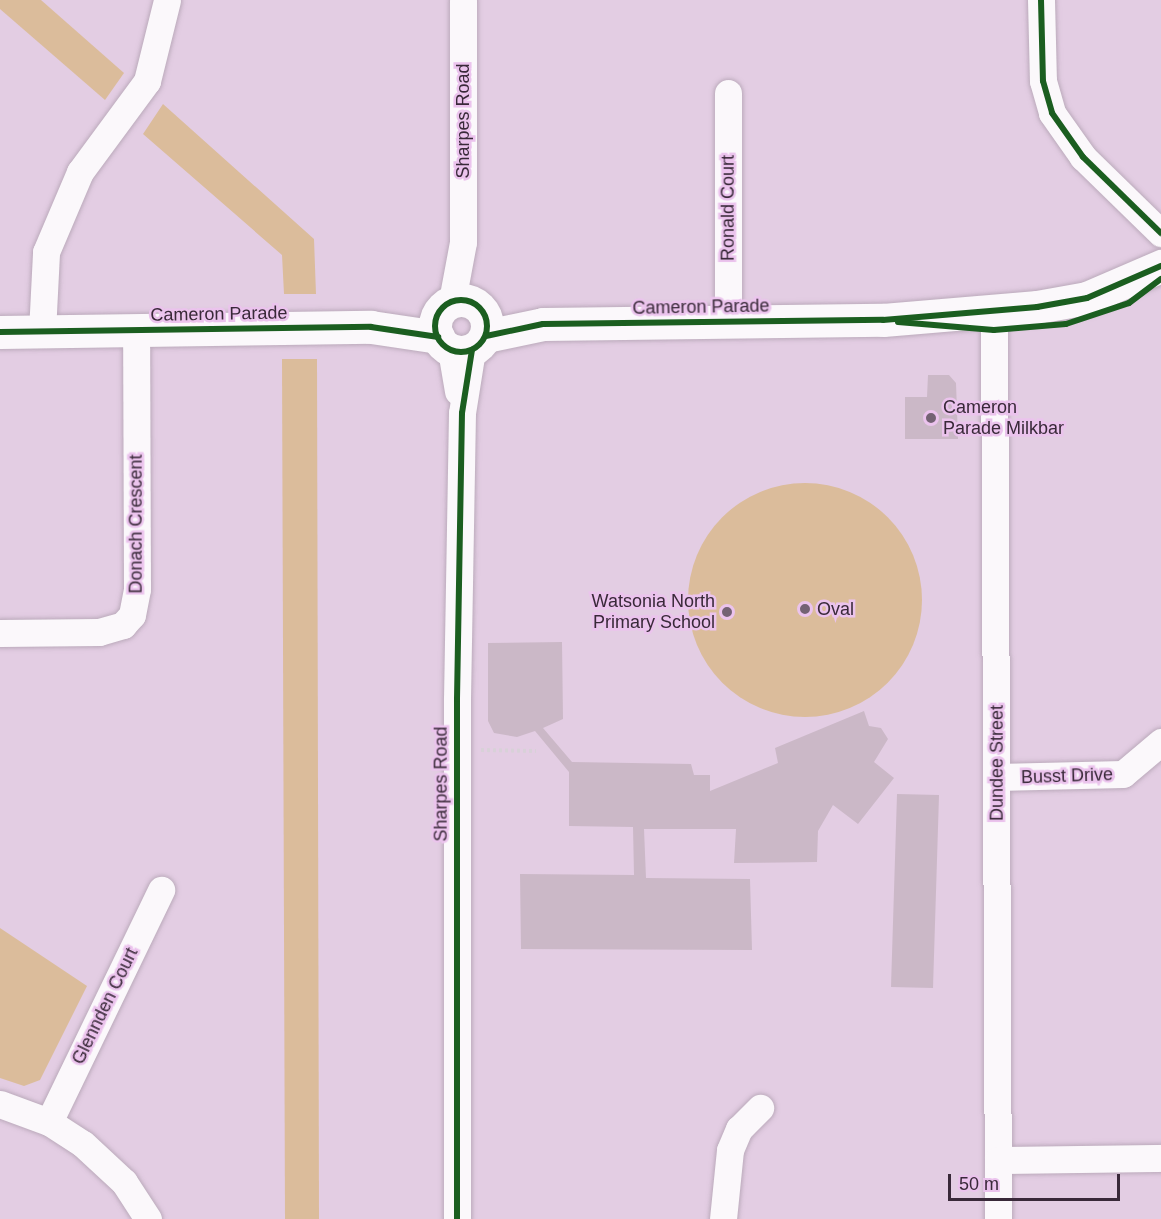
<!DOCTYPE html>
<html>
<head>
<meta charset="utf-8">
<style>
  body { margin:0 }
  #map { position:relative; width:1161px; height:1219px; overflow:hidden; background:#e3cde3; font-family:Arial,sans-serif }
  div>[style] { position:absolute }
  .green>* { inset:0; background:#dbbc9b }
  .round { border-radius:50% }
  .building>* { inset:0; background:#cbb8c7 }
  .path>* { height:4px; margin-top:-2px; transform-origin:0; background:repeating-linear-gradient(90deg,#d8d1d8 0 3px,transparent 0 6px) }
  .roads { filter:drop-shadow(0 0 2px #bab) drop-shadow(0 0 2px #bab) }
  .street>* { height:27px; margin:-13.5px; padding:0 13.5px; transform-origin:13.5px; border-radius:13.5px; background:#fbf8fb }
  .secondary>* { height:33px; margin:-16.5px; padding:0 16.5px; transform-origin:16.5px; border-radius:16.5px; background:#fbf8fb }
  .secondary>.ring { margin:-16.5px; padding:0; box-sizing:content-box; background:none; border:33px solid #fbf8fb; border-radius:50% }
  .cycleway>* { height:6px; margin:-3px; padding:0 3px; transform-origin:3px; border-radius:3px; background:#1b5e20 }
  .cycleway>.ring { margin:-3px; padding:0; box-sizing:content-box; background:none; border:6px solid #1b5e20; border-radius:50% }
  .dots>* { width:16px; height:16px; translate:-50% -50%; box-sizing:border-box; border:3px solid #ebc3ed; border-radius:50% }
  span { translate:-50% -50%; white-space:nowrap; text-align:center; line-height:1.15; -webkit-text-stroke:5px #ebc3ed; paint-order:stroke }
  .street-label { font-size:18px; color:#392939 }
  .poi-label { font-size:18px; color:#392939 }
  .left { translate:0 -50%; text-align:left }
  .right { translate:-100% -50%; text-align:right }
  .scale { position:absolute; left:948px; top:1174px; width:172px; height:27px; box-sizing:border-box; border:3px solid #392939; border-top:0; padding-left:8px; font-size:18px; line-height:21px; white-space:nowrap; color:#392939; -webkit-text-stroke:4px #ebc3ed; paint-order:stroke }
</style>
</head>
<body>
<div id="map">
  <div class="green">
    <div style="clip-path:polygon(0 0,41px 0,124px 73px,105px 100px,0 9px)"></div>
    <div style="clip-path:polygon(163px 104px,314px 239px,316px 294px,284px 294px,282px 255px,143px 134px)"></div>
    <div style="clip-path:polygon(282px 359px,317px 359px,319px 1219px,285px 1219px)"></div>
    <div class="round" style="left:688px;top:483px;width:234px;height:234px"></div>
    <div style="clip-path:polygon(0 928px,87px 986px,40px 1080px,24px 1086px,0 1078px)"></div>
  </div>
  <div class="building">
    <div style="clip-path:polygon(928px 375px,949px 375px,956px 383px,958px 439px,905px 439px,905px 397px,927px 397px)"></div>
    <div style="clip-path:polygon(562px 642px,563px 719px,543px 728px,572px 762px,691px 764px,694px 775px,710px 775px,710px 791px,778px 763px,775px 748px,864px 711px,869px 726px,881px 728px,888px 739px,874px 762px,894px 778px,858px 824px,833px 805px,818px 831px,817px 862px,734px 863px,736px 829px,644px 829px,646px 878px,750px 879px,752px 950px,521px 949px,520px 874px,634px 875px,633px 827px,569px 826px,569px 772px,535px 731px,517px 737px,494px 733px,488px 721px,488px 643px)"></div>
    <div style="clip-path:polygon(897px 794px,939px 795px,933px 988px,891px 987px)"></div>
  </div>
  <div class="path">
    <div style="left:481px;top:750px;width:55px;rotate:1deg"></div>
  </div>
  <div class="roads">
    <div class="street">
      <div style="left:1041px;top:0;width:81px;rotate:88.6deg"></div>
      <div style="left:1043px;top:81px;width:33px;rotate:74deg"></div>
      <div style="left:1052px;top:113px;width:54px;rotate:54.8deg"></div>
      <div style="left:1083px;top:157px;width:109px;rotate:44.3deg"></div>
      <div style="left:728px;top:93px;width:229px;rotate:90deg"></div>
      <div style="left:452px;top:301px;width:60px;rotate:-79.4deg"></div>
      <div style="left:463px;top:242px;width:242px;rotate:-90deg"></div>
      <div style="left:994px;top:308px;width:911px;rotate:89.75deg"></div>
      <div style="left:42px;top:332px;width:80px;rotate:-87.1deg"></div>
      <div style="left:46px;top:252px;width:87px;rotate:-67deg"></div>
      <div style="left:80px;top:172px;width:113px;rotate:-53.6deg"></div>
      <div style="left:147px;top:81px;width:83px;rotate:-76.1deg"></div>
      <div style="left:451px;top:350px;width:42px;rotate:80.3deg"></div>
      <div style="left:0;top:633px;width:99px;rotate:-0.6deg"></div>
      <div style="left:99px;top:632px;width:25px;rotate:-16deg"></div>
      <div style="left:123px;top:625px;width:13px;rotate:-48deg"></div>
      <div style="left:132px;top:615px;width:26px;rotate:-79deg"></div>
      <div style="left:137px;top:589px;width:259px;rotate:-90.2deg"></div>
      <div style="left:997px;top:777px;width:126px;rotate:-1.4deg"></div>
      <div style="left:1123px;top:774px;width:50px;rotate:-40.1deg"></div>
      <div style="left:0;top:1104px;width:52px;rotate:20.2deg"></div>
      <div style="left:49px;top:1122px;width:40px;rotate:32.9deg"></div>
      <div style="left:83px;top:1144px;width:56px;rotate:42.8deg"></div>
      <div style="left:124px;top:1182px;width:44px;rotate:57deg"></div>
      <div style="left:49px;top:1122px;width:258px;rotate:-64.2deg"></div>
      <div style="left:998px;top:1160px;width:163px;rotate:-0.7deg"></div>
      <div style="left:457px;top:1219px;width:520px;rotate:-90deg"></div>
      <div style="left:457px;top:699px;width:286px;rotate:-89deg"></div>
      <div style="left:462px;top:413px;width:64px;rotate:-81deg"></div>
      <div style="left:723px;top:1219px;width:69px;rotate:-84.2deg"></div>
      <div style="left:730px;top:1150px;width:23px;rotate:-67deg"></div>
      <div style="left:739px;top:1129px;width:30px;rotate:-45deg"></div>
    </div>
    <div class="secondary">
      <div class="ring" style="left:435px;top:300px;width:19px;height:19px"></div>
      <div style="left:0;top:332px;width:371px;rotate:-0.8deg"></div>
      <div style="left:371px;top:327px;width:68px;rotate:8.5deg"></div>
      <div style="left:486px;top:336px;width:58px;rotate:-11.9deg"></div>
      <div style="left:543px;top:324px;width:340px;rotate:-0.7deg"></div>
      <div style="left:883px;top:320px;width:155px;rotate:-4.8deg"></div>
      <div style="left:1037px;top:307px;width:51px;rotate:-10.2deg"></div>
      <div style="left:1087px;top:298px;width:81px;rotate:-23.4deg"></div>
    </div>
  </div>
  <div class="cycleway">
    <div style="left:1041px;top:0;width:81px;rotate:88.6deg"></div>
    <div style="left:1043px;top:81px;width:33px;rotate:74deg"></div>
    <div style="left:1052px;top:113px;width:54px;rotate:54.8deg"></div>
    <div style="left:1083px;top:157px;width:109px;rotate:44.3deg"></div>
    <div class="ring" style="left:435px;top:300px;width:46px;height:46px"></div>
    <div style="left:898px;top:322px;width:96px;rotate:4.8deg"></div>
    <div style="left:994px;top:330px;width:72px;rotate:-4.8deg"></div>
    <div style="left:1066px;top:324px;width:66px;rotate:-18.4deg"></div>
    <div style="left:1129px;top:303px;width:40px;rotate:-37deg"></div>
    <div style="left:0;top:332px;width:371px;rotate:-0.8deg"></div>
    <div style="left:371px;top:327px;width:68px;rotate:8.5deg"></div>
    <div style="left:486px;top:336px;width:58px;rotate:-11.9deg"></div>
    <div style="left:543px;top:324px;width:340px;rotate:-0.7deg"></div>
    <div style="left:883px;top:320px;width:155px;rotate:-4.8deg"></div>
    <div style="left:1037px;top:307px;width:51px;rotate:-10.2deg"></div>
    <div style="left:1087px;top:298px;width:81px;rotate:-23.4deg"></div>
    <div style="left:457px;top:1219px;width:520px;rotate:-90deg"></div>
    <div style="left:457px;top:699px;width:286px;rotate:-89deg"></div>
    <div style="left:462px;top:413px;width:64px;rotate:-81deg"></div>
  </div>
  <div class="dots">
    <div style="left:931px;top:418px;background:#746274"></div>
    <div style="left:805px;top:609px;background:#746274"></div>
    <div style="left:727px;top:612px;background:#746274"></div>
  </div>
  <div class="street-label">
    <span style="left:463px;top:121px;rotate:-90deg">Sharpes Road</span>
    <span style="left:728px;top:208px;rotate:-90deg">Ronald Court</span>
    <span style="left:701px;top:307px;rotate:-1deg">Cameron Parade</span>
    <span style="left:219px;top:314px;rotate:-1deg">Cameron Parade</span>
    <span style="left:136px;top:524px;rotate:-90deg">Donach Crescent</span>
    <span style="left:997px;top:763px;rotate:-90deg">Dundee Street</span>
    <span style="left:1067px;top:776px;rotate:-2deg">Busst Drive</span>
    <span style="left:441px;top:784px;rotate:-90deg">Sharpes Road</span>
    <span style="left:105px;top:1006px;rotate:-64deg">Glennden Court</span>
  </div>
  <div class="poi-label">
    <span class="left" style="left:943px;top:418px">Cameron<br>Parade Milkbar</span>
    <span class="right" style="left:715px;top:612px">Watsonia North<br>Primary School</span>
    <span class="left" style="left:817px;top:609px">Oval</span>
  </div>
  <div class="scale">50 m</div>
</div>
</body>
</html>
